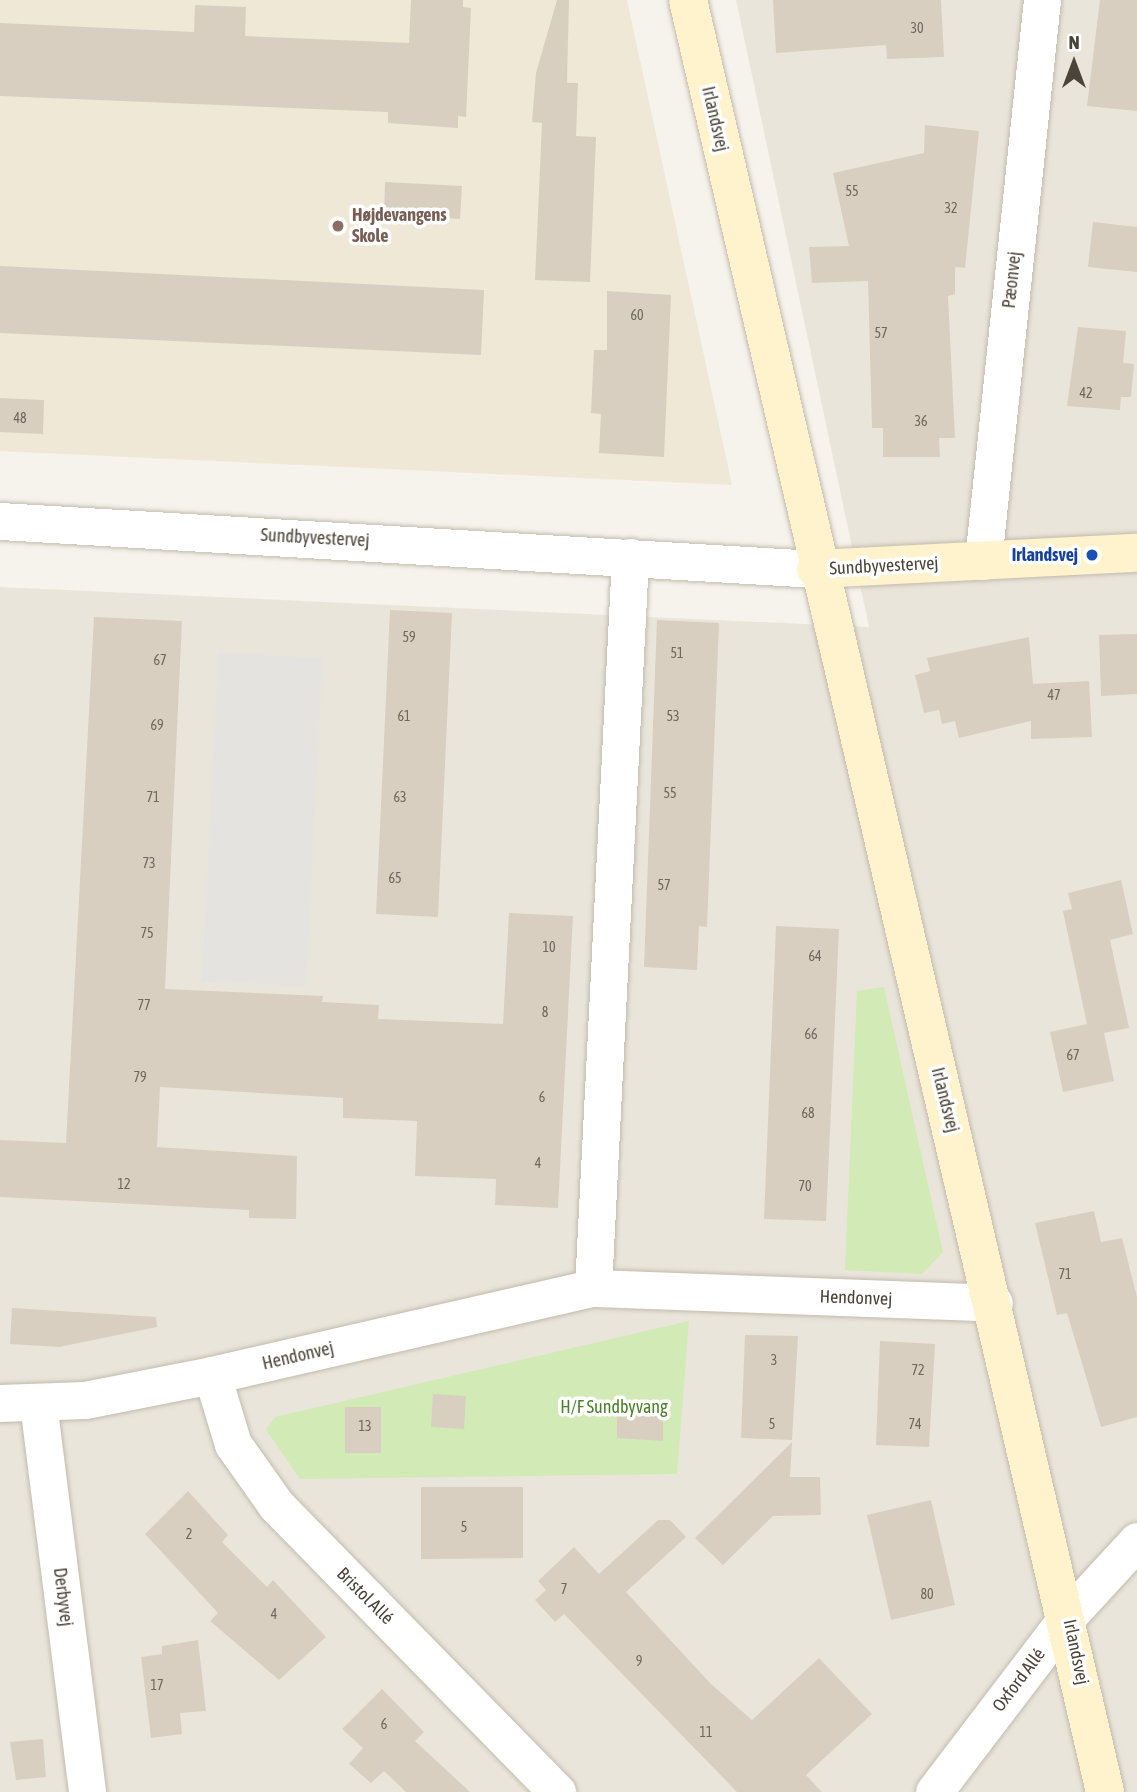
<!DOCTYPE html>
<html>
<head>
<meta charset="utf-8">
<style>
  body { margin:0 }
  #map { position:relative; width:1137px; height:1792px; overflow:hidden; background:#f6f3ec; font-family:"Asap Condensed",sans-serif }
  div>[style] { position:absolute }
  .residential>* { inset:0; background:#eae5da }
  .education>* { inset:0; background:#efe8d6 }
  .green>* { inset:0; background:#d2eab5 }
  .parking>* { inset:0; background:#e5e3e0 }
  .building>* { inset:0; background:#d8cfc1 }
  .roads { filter:drop-shadow(0 0 2px #c2bbae) drop-shadow(0 0 2px #c2bbae) }
  .street>* { height:37px; margin:-18.5px; padding:0 18.5px; transform-origin:18.5px; border-radius:18.5px; background:#fff }
  .secondary>* { height:38px; margin:-19px; padding:0 19px; transform-origin:19px; border-radius:19px; background:#fff3cd }
  .dots>* { width:19px; height:19px; translate:-50% -50%; box-sizing:border-box; border:4px solid #fff; border-radius:50% }
  span { translate:-50% -50%; white-space:nowrap; text-align:center; line-height:1.15; -webkit-text-stroke:7px #fff; paint-order:stroke }
  .number-label { font-size:14px; color:#6e675b }
  .number-label span { -webkit-text-stroke-width:0 }
  .street-label { font-size:18px; color:#4b4439 }
  .education-label { font-size:18px; color:#785e54; font-weight:700 }
  .left { translate:0 -50%; text-align:left }
  .transit-label { font-size:18px; color:#164399; font-weight:700 }
  .right { translate:-100% -50%; text-align:right }
  .park-label { font-size:18px; color:#4a7f2a }
  .north { position:absolute; left:1039px; top:28px; width:70px; height:70px; -webkit-text-stroke:5px #fff; paint-order:stroke; rotate:0deg; font-size:19px; font-weight:700; line-height:28px; text-align:center; color:#4b4439 }
  .north::after { content:''; display:block; margin:auto; width:24px; height:32px; background:#4b4439; clip-path:polygon(50% 0,100% 100%,50% 72%,0 100%) }
</style>
</head>
<body>
<div id="map">
  <div class="residential">
    <div style="clip-path:polygon(736px 0,1137px 0,1137px 1792px,0 1792px,0 587px,869px 627px)"></div>
  </div>
  <div class="education">
    <div style="clip-path:polygon(0 0,627px 0,732px 485px,0 451px)"></div>
  </div>
  <div class="green">
    <div style="clip-path:polygon(884px 987px,943px 1252px,922px 1274px,845px 1270px,857px 991px)"></div>
    <div style="clip-path:polygon(689px 1321px,677px 1474px,300px 1479px,266px 1430px,275px 1417px)"></div>
  </div>
  <div class="parking">
    <div style="clip-path:polygon(218px 653px,323px 658px,306px 986px,202px 981px)"></div>
  </div>
  <div class="building">
    <div style="clip-path:polygon(411px 0,463px 0,463px 7px,471px 8px,466px 117px,458px 116px,458px 128px,388px 123px,388px 112px,0 96px,0 23px,194px 32px,195px 5px,246px 7px,245px 36px,409px 43px)"></div>
    <div style="clip-path:polygon(557px 0,569px 0,567px 83px,578px 83px,576px 136px,596px 137px,590px 282px,535px 280px,542px 123px,532px 122px,536px 73px)"></div>
    <div style="clip-path:polygon(773px 0,941px 0,944px 57px,887px 59px,886px 45px,776px 53px)"></div>
    <div style="clip-path:polygon(1100px 0,1137px 0,1137px 111px,1087px 106px)"></div>
    <div style="clip-path:polygon(925px 125px,979px 131px,965px 268px,955px 267px,955px 294px,948px 296px,955px 438px,939px 438px,940px 457px,883px 457px,883px 428px,872px 428px,868px 281px,812px 283px,809px 247px,849px 246px,833px 173px,924px 153px)"></div>
    <div style="clip-path:polygon(385px 182px,462px 186px,460px 219px,384px 215px)"></div>
    <div style="clip-path:polygon(1093px 222px,1137px 227px,1137px 272px,1088px 267px)"></div>
    <div style="clip-path:polygon(0 266px,484px 290px,481px 355px,0 333px)"></div>
    <div style="clip-path:polygon(607px 291px,671px 295px,664px 457px,599px 453px,601px 414px,591px 413px,594px 350px,607px 350px)"></div>
    <div style="clip-path:polygon(1078px 327px,1126px 331px,1123px 363px,1134px 364px,1131px 397px,1121px 397px,1120px 410px,1067px 406px)"></div>
    <div style="clip-path:polygon(0 398px,44px 400px,43px 434px,0 432px)"></div>
    <div style="clip-path:polygon(390px 610px,452px 613px,438px 917px,376px 914px)"></div>
    <div style="clip-path:polygon(94px 617px,182px 621px,165px 989px,323px 996px,322px 1002px,379px 1005px,378px 1019px,503px 1024px,509px 913px,573px 916px,558px 1208px,495px 1205px,496px 1179px,415px 1176px,417px 1121px,343px 1118px,343px 1098px,160px 1087px,157px 1147px,297px 1156px,296px 1219px,249px 1218px,249px 1210px,0 1197px,0 1140px,66px 1143px)"></div>
    <div style="clip-path:polygon(657px 620px,719px 623px,707px 927px,699px 926px,697px 970px,644px 967px)"></div>
    <div style="clip-path:polygon(1137px 634px,1137px 694px,1101px 696px,1099px 635px)"></div>
    <div style="clip-path:polygon(1029px 637px,1033px 684px,1089px 681px,1092px 737px,1031px 739px,1031px 721px,959px 738px,955px 721px,942px 724px,939px 710px,924px 713px,915px 675px,930px 671px,927px 658px)"></div>
    <div style="clip-path:polygon(1121px 880px,1133px 934px,1110px 940px,1129px 1028px,1104px 1033px,1114px 1081px,1063px 1092px,1050px 1032px,1087px 1024px,1063px 911px,1072px 909px,1068px 893px)"></div>
    <div style="clip-path:polygon(776px 926px,839px 929px,826px 1221px,764px 1219px)"></div>
    <div style="clip-path:polygon(1094px 1211px,1101px 1242px,1122px 1238px,1137px 1297px,1137px 1417px,1101px 1427px,1067px 1313px,1057px 1315px,1035px 1223px)"></div>
    <div style="clip-path:polygon(12px 1308px,156px 1317px,157px 1327px,59px 1347px,10px 1344px)"></div>
    <div style="clip-path:polygon(745px 1335px,798px 1336px,792px 1440px,741px 1438px)"></div>
    <div style="clip-path:polygon(880px 1341px,935px 1344px,929px 1447px,876px 1445px)"></div>
    <div style="clip-path:polygon(433px 1394px,466px 1396px,464px 1429px,431px 1427px)"></div>
    <div style="clip-path:polygon(617px 1402px,663px 1402px,663px 1441px,617px 1438px)"></div>
    <div style="clip-path:polygon(345px 1407px,381px 1407px,381px 1453px,345px 1453px)"></div>
    <div style="clip-path:polygon(792px 1442px,790px 1477px,820px 1477px,821px 1515px,773px 1516px,723px 1565px,695px 1538px)"></div>
    <div style="clip-path:polygon(421px 1487px,523px 1487px,523px 1558px,421px 1559px)"></div>
    <div style="clip-path:polygon(188px 1491px,228px 1535px,222px 1542px,267px 1587px,273px 1580px,326px 1637px,279px 1680px,210px 1621px,218px 1613px,145px 1534px)"></div>
    <div style="clip-path:polygon(931px 1500px,955px 1605px,891px 1620px,867px 1515px)"></div>
    <div style="clip-path:polygon(658px 1520px,670px 1520px,686px 1537px,626px 1592px,710px 1683px,752px 1720px,819px 1658px,872px 1714px,806px 1775px,822px 1792px,737px 1792px,564px 1614px,555px 1622px,535px 1600px,546px 1590px,538px 1581px,574px 1547px,599px 1574px)"></div>
    <div style="clip-path:polygon(198px 1640px,206px 1711px,180px 1713px,182px 1734px,151px 1738px,141px 1657px,162px 1654px,162px 1646px)"></div>
    <div style="clip-path:polygon(382px 1689px,424px 1732px,415px 1741px,470px 1792px,406px 1792px,384px 1771px,371px 1783px,349px 1764px,363px 1748px,342px 1729px)"></div>
    <div style="clip-path:polygon(43px 1739px,46px 1777px,16px 1780px,10px 1742px)"></div>
  </div>
  <div class="roads">
    <div class="street">
      <div style="left:0;top:521px;width:817px;rotate:3.37deg"></div>
      <div style="left:983px;top:561px;width:564px;rotate:-84deg"></div>
      <div style="left:593px;top:1288px;width:732px;rotate:-87.1deg"></div>
      <div style="left:212px;top:1375px;width:72px;rotate:73.1deg"></div>
      <div style="left:233px;top:1444px;width:75px;rotate:54.8deg"></div>
      <div style="left:276px;top:1505px;width:402px;rotate:45.6deg"></div>
      <div style="left:0;top:1403px;width:85px;rotate:-2deg"></div>
      <div style="left:85px;top:1400px;width:129px;rotate:-11.1deg"></div>
      <div style="left:212px;top:1375px;width:391px;rotate:-12.9deg"></div>
      <div style="left:593px;top:1288px;width:401px;rotate:2.1deg"></div>
      <div style="left:38px;top:1403px;width:392px;rotate:82.8deg"></div>
      <div style="left:934px;top:1792px;width:221px;rotate:-52.7deg"></div>
      <div style="left:1068px;top:1616px;width:102px;rotate:-47.4deg"></div>
    </div>
    <div class="secondary">
      <div style="left:688px;top:0;width:1840px;rotate:76.9deg"></div>
      <div style="left:816px;top:569px;width:321px;rotate:-2.9deg"></div>
    </div>
  </div>
  <div class="dots">
    <div style="left:338px;top:226px;background:#8d6e63"></div>
    <div style="left:1092px;top:555px;background:#1a4fb4"></div>
  </div>
  <div class="number-label">
    <span style="left:917px;top:28px">30</span>
    <span style="left:852px;top:191px">55</span>
    <span style="left:951px;top:208px">32</span>
    <span style="left:637px;top:315px">60</span>
    <span style="left:881px;top:333px">57</span>
    <span style="left:1086px;top:393px">42</span>
    <span style="left:20px;top:418px">48</span>
    <span style="left:921px;top:421px">36</span>
    <span style="left:409px;top:637px">59</span>
    <span style="left:677px;top:653px">51</span>
    <span style="left:160px;top:660px">67</span>
    <span style="left:1054px;top:695px">47</span>
    <span style="left:404px;top:716px">61</span>
    <span style="left:673px;top:716px">53</span>
    <span style="left:157px;top:725px">69</span>
    <span style="left:670px;top:793px">55</span>
    <span style="left:153px;top:797px">71</span>
    <span style="left:400px;top:797px">63</span>
    <span style="left:149px;top:863px">73</span>
    <span style="left:395px;top:878px">65</span>
    <span style="left:664px;top:885px">57</span>
    <span style="left:147px;top:933px">75</span>
    <span style="left:549px;top:947px">10</span>
    <span style="left:815px;top:956px">64</span>
    <span style="left:144px;top:1005px">77</span>
    <span style="left:545px;top:1012px">8</span>
    <span style="left:811px;top:1034px">66</span>
    <span style="left:1073px;top:1055px">67</span>
    <span style="left:140px;top:1077px">79</span>
    <span style="left:542px;top:1097px">6</span>
    <span style="left:808px;top:1113px">68</span>
    <span style="left:538px;top:1163px">4</span>
    <span style="left:124px;top:1184px">12</span>
    <span style="left:805px;top:1186px">70</span>
    <span style="left:1065px;top:1274px">71</span>
    <span style="left:774px;top:1360px">3</span>
    <span style="left:918px;top:1370px">72</span>
    <span style="left:772px;top:1424px">5</span>
    <span style="left:915px;top:1424px">74</span>
    <span style="left:365px;top:1426px">13</span>
    <span style="left:464px;top:1527px">5</span>
    <span style="left:189px;top:1534px">2</span>
    <span style="left:564px;top:1589px">7</span>
    <span style="left:927px;top:1594px">80</span>
    <span style="left:274px;top:1614px">4</span>
    <span style="left:639px;top:1661px">9</span>
    <span style="left:157px;top:1685px">17</span>
    <span style="left:384px;top:1724px">6</span>
    <span style="left:706px;top:1732px">11</span>
  </div>
  <div class="street-label">
    <span style="left:715px;top:119px;rotate:77deg">Irlandsvej</span>
    <span style="left:1012px;top:280px;rotate:-84deg">Pæonvej</span>
    <span style="left:315px;top:538px;rotate:3deg">Sundbyvestervej</span>
    <span style="left:884px;top:566px;rotate:-3deg">Sundbyvestervej</span>
    <span style="left:945px;top:1100px;rotate:76deg">Irlandsvej</span>
    <span style="left:856px;top:1298px;rotate:2deg">Hendonvej</span>
    <span style="left:298px;top:1356px;rotate:-13deg">Hendonvej</span>
    <span style="left:365px;top:1596px;rotate:45deg">Bristol Allé</span>
    <span style="left:63px;top:1597px;rotate:83deg">Derbyvej</span>
    <span style="left:1076px;top:1652px;rotate:78deg">Irlandsvej</span>
    <span style="left:1019px;top:1680px;rotate:-53deg">Oxford Allé</span>
  </div>
  <div class="education-label">
    <span class="left" style="left:352px;top:226px">Højdevangens<br>Skole</span>
  </div>
  <div class="transit-label">
    <span class="right" style="left:1078px;top:555px">Irlandsvej</span>
  </div>
  <div class="park-label">
    <span style="left:614px;top:1407px">H/F Sundbyvang</span>
  </div>
  <div class="north">N</div>
</div>
</body>
</html>
